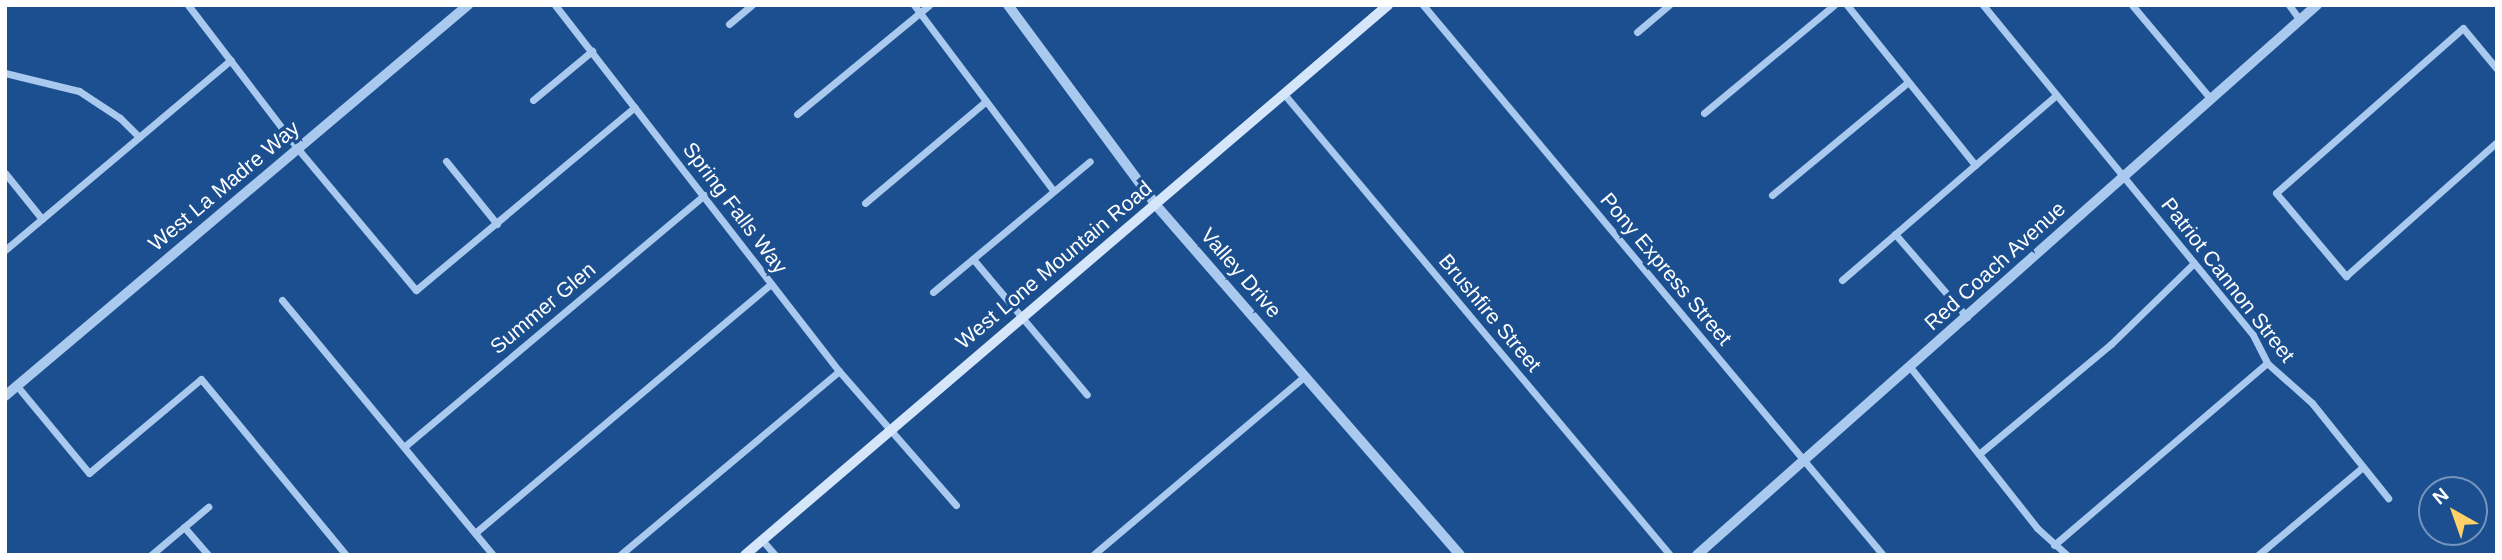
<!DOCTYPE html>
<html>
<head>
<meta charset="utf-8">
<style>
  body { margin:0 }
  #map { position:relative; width:2502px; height:560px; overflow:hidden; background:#1b4f8f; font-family:Helvetica,sans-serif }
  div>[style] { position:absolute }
  .minor>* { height:7px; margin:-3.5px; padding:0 3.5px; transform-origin:3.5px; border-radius:3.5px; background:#a9c9ee }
  .tertiary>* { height:10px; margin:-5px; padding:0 5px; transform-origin:5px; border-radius:5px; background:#a9c9ee }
  .secondary>* { height:10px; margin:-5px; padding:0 5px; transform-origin:5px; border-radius:5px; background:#d6e6fa }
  span { translate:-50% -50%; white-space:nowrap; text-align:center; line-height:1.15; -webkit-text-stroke:7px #1b4f8f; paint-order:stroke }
  .street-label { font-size:21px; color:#fff }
  .frame { position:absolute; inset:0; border:7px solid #fff; pointer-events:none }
  .north { position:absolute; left:2418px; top:476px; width:70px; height:70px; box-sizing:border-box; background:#1b4f8f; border:2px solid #7695bc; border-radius:50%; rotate:320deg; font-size:19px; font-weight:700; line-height:28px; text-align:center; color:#fff }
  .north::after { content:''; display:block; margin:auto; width:24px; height:32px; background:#ffd166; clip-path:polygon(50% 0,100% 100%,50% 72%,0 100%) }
</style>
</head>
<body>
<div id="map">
  <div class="minor">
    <div style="left:188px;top:5px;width:181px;rotate:52.6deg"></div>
    <div style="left:298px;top:149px;width:184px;rotate:50.1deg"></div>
    <div style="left:416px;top:290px;width:285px;rotate:-39.9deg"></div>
    <div style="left:555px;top:5px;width:463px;rotate:52.2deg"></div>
    <div style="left:839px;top:371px;width:178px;rotate:48.9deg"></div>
    <div style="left:914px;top:5px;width:231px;rotate:53.1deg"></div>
    <div style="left:1423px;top:5px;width:717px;rotate:50.09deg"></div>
    <div style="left:1847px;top:5px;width:205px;rotate:51.3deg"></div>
    <div style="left:1983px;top:5px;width:426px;rotate:50.7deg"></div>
    <div style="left:2253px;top:335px;width:31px;rotate:63deg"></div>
    <div style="left:2267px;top:363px;width:60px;rotate:41.6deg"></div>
    <div style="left:2312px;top:403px;width:122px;rotate:51.3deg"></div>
    <div style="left:2132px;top:5px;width:123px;rotate:50deg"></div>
    <div style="left:2289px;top:5px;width:19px;rotate:54deg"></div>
    <div style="left:729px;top:24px;width:30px;rotate:-40deg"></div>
    <div style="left:1637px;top:32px;width:42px;rotate:-40.2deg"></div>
    <div style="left:2497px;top:69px;width:53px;rotate:-129.7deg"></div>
    <div style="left:2463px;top:28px;width:249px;rotate:138.6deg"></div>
    <div style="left:2276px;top:193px;width:109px;rotate:49.9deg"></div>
    <div style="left:2346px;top:276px;width:202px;rotate:-41.6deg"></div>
    <div style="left:5px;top:73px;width:76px;rotate:13.7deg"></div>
    <div style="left:79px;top:91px;width:49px;rotate:33.4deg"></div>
    <div style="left:120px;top:118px;width:27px;rotate:45deg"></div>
    <div style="left:1284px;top:94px;width:601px;rotate:50.06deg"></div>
    <div style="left:533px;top:100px;width:77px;rotate:-39.7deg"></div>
    <div style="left:1704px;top:113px;width:169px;rotate:-39.7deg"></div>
    <div style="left:797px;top:114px;width:171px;rotate:-39.5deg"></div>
    <div style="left:446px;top:161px;width:81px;rotate:51deg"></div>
    <div style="left:5px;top:173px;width:59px;rotate:51.2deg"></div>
    <div style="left:1772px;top:195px;width:177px;rotate:-39.7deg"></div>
    <div style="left:865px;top:203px;width:158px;rotate:-40.1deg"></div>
    <div style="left:1895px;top:234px;width:110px;rotate:49.1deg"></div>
    <div style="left:5px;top:250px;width:295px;rotate:-40.1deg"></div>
    <div style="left:973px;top:259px;width:177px;rotate:50deg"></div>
    <div style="left:1842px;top:280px;width:283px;rotate:-40.8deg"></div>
    <div style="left:933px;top:292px;width:204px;rotate:-39.8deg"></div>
    <div style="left:282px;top:300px;width:331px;rotate:50.4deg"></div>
    <div style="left:1910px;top:367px;width:205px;rotate:51.7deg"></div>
    <div style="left:2037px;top:528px;width:40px;rotate:42deg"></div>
    <div style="left:17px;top:386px;width:113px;rotate:50.4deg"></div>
    <div style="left:89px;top:473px;width:146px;rotate:-40deg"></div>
    <div style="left:201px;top:379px;width:228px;rotate:50.5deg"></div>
    <div style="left:404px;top:447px;width:392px;rotate:-40deg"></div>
    <div style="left:1979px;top:454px;width:172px;rotate:-39.8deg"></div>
    <div style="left:2111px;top:344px;width:116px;rotate:-44.3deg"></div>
    <div style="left:184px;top:527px;width:37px;rotate:49deg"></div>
    <div style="left:475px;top:533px;width:387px;rotate:-40.1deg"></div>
    <div style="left:762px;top:540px;width:20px;rotate:49deg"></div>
    <div style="left:2054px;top:545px;width:280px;rotate:-40.5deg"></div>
    <div style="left:151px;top:555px;width:75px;rotate:-40.1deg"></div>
    <div style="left:620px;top:555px;width:286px;rotate:-40deg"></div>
    <div style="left:1093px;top:555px;width:277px;rotate:-40.2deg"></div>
    <div style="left:2258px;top:555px;width:137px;rotate:-40deg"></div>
  </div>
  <div class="tertiary">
    <div style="left:1008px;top:5px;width:247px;rotate:53.5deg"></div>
    <div style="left:1155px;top:204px;width:465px;rotate:49deg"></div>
    <div style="left:5px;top:396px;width:606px;rotate:-40.18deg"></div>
    <div style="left:1697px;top:555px;width:829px;rotate:-41.58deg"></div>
  </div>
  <div class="secondary">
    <div style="left:745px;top:555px;width:846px;rotate:-40.54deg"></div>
  </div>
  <div class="street-label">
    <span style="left:224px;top:186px;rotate:-40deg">West La Madre Way</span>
    <span style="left:735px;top:208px;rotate:53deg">Spring Falls Way</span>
    <span style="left:1054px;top:265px;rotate:-40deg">West Lone Mountain Road</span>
    <span style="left:1995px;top:266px;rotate:-42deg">Red Coach Avenue</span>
    <span style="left:1666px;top:269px;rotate:50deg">Pony Express Street</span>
    <span style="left:1241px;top:273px;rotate:49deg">Valley Drive</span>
    <span style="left:2228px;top:280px;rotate:52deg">Patriot Cannon Street</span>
    <span style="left:543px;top:308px;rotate:-40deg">Summer Glen</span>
    <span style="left:1490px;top:313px;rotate:50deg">Brushfire Street</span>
  </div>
  <div class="frame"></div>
  <div class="north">N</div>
</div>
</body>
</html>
